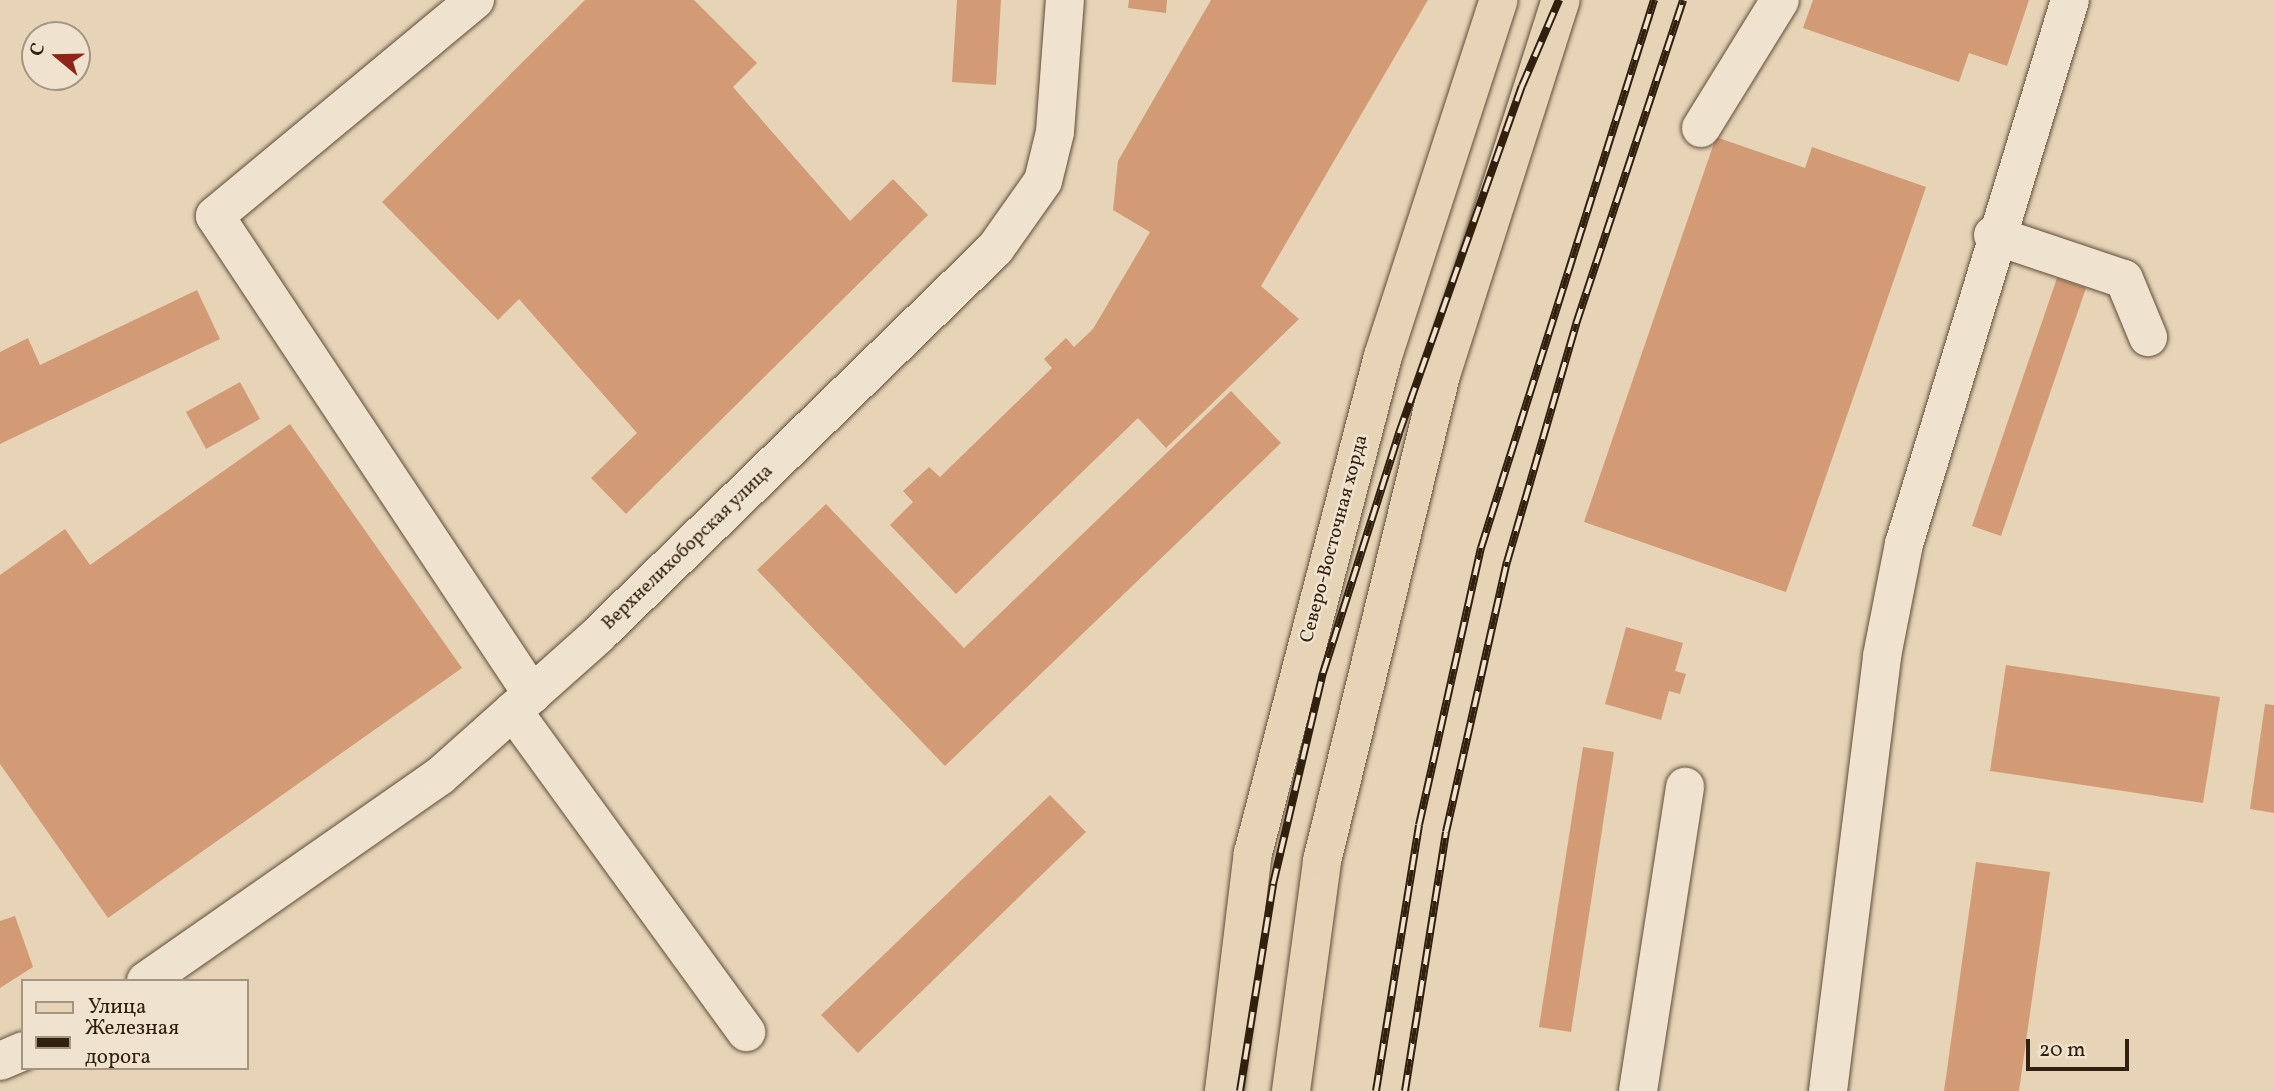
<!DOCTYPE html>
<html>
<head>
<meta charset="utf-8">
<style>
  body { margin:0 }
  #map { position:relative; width:2274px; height:1091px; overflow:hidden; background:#e7d4b7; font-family:Vollkorn,serif }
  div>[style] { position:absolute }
  .building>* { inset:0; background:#d29b76 }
  .roads { filter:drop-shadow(0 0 2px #5f4d38) drop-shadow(0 0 2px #5f4d38) }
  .minor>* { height:38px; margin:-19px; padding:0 19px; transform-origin:19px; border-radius:19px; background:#efe3d0 }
  .major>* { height:38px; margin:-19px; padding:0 19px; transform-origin:19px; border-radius:19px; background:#e7d4b7 }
  .rail>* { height:8px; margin-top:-4px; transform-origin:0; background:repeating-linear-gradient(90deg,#efe3d0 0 16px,#32200e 0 32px); box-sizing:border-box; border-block:2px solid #32200e }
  span { translate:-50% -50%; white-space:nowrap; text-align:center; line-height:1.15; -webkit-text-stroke:5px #efe3d0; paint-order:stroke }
  .street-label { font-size:19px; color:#32200e }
  .legend { position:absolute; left:21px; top:979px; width:228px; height:91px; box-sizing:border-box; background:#efe3d0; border:2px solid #a39582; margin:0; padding:9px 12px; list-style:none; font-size:21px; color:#32200e }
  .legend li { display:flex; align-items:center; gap:14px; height:35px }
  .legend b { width:35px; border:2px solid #a39582 }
  .north { position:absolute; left:21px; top:21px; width:70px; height:70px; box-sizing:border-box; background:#efe3d0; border:2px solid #a39582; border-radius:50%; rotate:289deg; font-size:19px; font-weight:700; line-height:28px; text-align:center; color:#32200e }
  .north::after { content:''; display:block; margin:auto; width:24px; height:32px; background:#8f2418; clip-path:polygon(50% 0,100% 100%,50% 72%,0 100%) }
  .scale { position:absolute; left:2026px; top:1039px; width:103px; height:32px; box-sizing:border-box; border:4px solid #32200e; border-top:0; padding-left:9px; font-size:21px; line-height:24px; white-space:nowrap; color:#32200e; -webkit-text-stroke:5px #efe3d0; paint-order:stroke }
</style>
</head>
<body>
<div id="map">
  <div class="building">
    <div style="clip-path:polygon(585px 0,694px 0,757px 63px,733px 87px,850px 221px,893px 179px,928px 215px,626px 514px,591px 478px,637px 433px,519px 299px,498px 320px,382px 202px)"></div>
    <div style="clip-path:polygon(957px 0,1001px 0,996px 85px,952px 82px)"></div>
    <div style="clip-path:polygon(1129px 0,1167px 0,1166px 13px,1128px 8px)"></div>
    <div style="clip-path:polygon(1211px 0,1428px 0,1261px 286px,1299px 319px,1166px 448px,1138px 418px,956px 594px,890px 525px,913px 502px,903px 491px,929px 467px,940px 477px,1052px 368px,1044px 359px,1066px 338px,1074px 347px,1093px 329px,1150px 232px,1113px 210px,1118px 161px)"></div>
    <div style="clip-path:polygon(1813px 0,2029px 0,2007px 66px,1969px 53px,1959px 82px,1803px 28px)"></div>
    <div style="clip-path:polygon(1716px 137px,1805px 168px,1812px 147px,1926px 187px,1786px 592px,1584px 522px)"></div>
    <div style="clip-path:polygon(2057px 278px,2086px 288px,2001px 536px,1972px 526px)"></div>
    <div style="clip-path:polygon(197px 290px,220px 339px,0 444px,0 352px,28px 338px,40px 365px)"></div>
    <div style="clip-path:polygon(240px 382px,260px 419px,206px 449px,186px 412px)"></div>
    <div style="clip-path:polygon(1231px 391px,1281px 443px,945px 766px,757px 570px,826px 504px,964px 648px)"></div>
    <div style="clip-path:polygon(290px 424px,462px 668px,108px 918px,0 764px,0 575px,65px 529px,90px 565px)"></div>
    <div style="clip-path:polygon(1626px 627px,1683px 643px,1675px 671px,1686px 674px,1680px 694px,1669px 691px,1661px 720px,1605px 704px)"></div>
    <div style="clip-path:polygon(2006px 665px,2220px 697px,2203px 803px,1990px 771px)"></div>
    <div style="clip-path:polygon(2265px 704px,2274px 705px,2274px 813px,2250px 809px)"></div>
    <div style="clip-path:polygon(1583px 747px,1614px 752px,1571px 1032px,1539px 1027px)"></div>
    <div style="clip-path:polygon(1050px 795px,1086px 832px,858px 1053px,821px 1015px)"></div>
    <div style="clip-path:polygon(1976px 862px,2050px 872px,2019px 1091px,1944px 1091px)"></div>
    <div style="clip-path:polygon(15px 916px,33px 967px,0 988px,0 921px)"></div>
  </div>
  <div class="roads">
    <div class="minor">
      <div style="left:475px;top:0;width:338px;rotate:140.3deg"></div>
      <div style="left:215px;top:216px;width:574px;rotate:56.45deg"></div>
      <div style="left:1701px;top:128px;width:150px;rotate:-58.3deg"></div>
      <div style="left:1993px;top:235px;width:138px;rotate:18.6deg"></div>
      <div style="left:2124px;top:279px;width:63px;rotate:67.5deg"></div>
      <div style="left:513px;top:711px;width:397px;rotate:54deg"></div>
      <div style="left:146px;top:981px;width:358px;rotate:-34.9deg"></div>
      <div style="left:440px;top:776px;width:212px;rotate:-41.7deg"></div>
      <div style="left:598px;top:635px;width:554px;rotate:-44.2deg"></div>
      <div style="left:995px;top:249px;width:83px;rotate:-54.8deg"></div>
      <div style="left:1043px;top:181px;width:50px;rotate:-76.2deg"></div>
      <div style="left:1055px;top:132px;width:132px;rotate:-85.7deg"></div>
      <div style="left:0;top:1061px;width:25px;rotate:-23deg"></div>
      <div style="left:1638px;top:1091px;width:308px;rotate:-81.2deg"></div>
      <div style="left:1828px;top:1091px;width:438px;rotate:-82.9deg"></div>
      <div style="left:1882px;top:656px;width:114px;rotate:-78.9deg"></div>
      <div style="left:1904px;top:544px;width:569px;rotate:-73.03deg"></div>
    </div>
    <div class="major">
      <div style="left:1224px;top:1091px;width:240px;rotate:-83.1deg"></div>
      <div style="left:1253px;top:853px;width:514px;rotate:-75.34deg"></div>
      <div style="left:1383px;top:356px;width:374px;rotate:-72deg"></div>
      <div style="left:1291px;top:1091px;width:232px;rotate:-82.3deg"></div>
      <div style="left:1322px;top:861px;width:500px;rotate:-76.24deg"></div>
      <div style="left:1441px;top:375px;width:394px;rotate:-72.3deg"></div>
    </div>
  </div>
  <div class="rail">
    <div style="left:1240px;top:1091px;width:210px;rotate:-80.9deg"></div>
    <div style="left:1273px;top:884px;width:217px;rotate:-76.7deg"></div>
    <div style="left:1323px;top:673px;width:252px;rotate:-72.4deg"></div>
    <div style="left:1399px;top:433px;width:368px;rotate:-70.5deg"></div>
    <div style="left:1522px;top:86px;width:94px;rotate:-66.7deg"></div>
    <div style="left:1376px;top:1091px;width:269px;rotate:-80.8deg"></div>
    <div style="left:1419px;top:825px;width:284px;rotate:-77.4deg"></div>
    <div style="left:1481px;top:548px;width:575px;rotate:-72.48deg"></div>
    <div style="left:1405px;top:1091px;width:262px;rotate:-81deg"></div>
    <div style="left:1446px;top:832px;width:277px;rotate:-77.3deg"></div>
    <div style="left:1507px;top:562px;width:248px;rotate:-73.8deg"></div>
    <div style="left:1576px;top:324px;width:341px;rotate:-71.7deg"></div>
  </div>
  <div class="street-label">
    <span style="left:1335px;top:539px;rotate:-75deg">Северо-Восточная хорда</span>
    <span style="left:688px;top:548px;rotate:-44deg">Верхнелихоборская улица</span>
  </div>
  <ul class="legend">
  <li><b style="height:9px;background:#e7d4b7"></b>Улица</li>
  <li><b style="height:9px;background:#32200e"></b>Железная дорога</li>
  </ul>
  <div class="north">С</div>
  <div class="scale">20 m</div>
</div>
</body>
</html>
